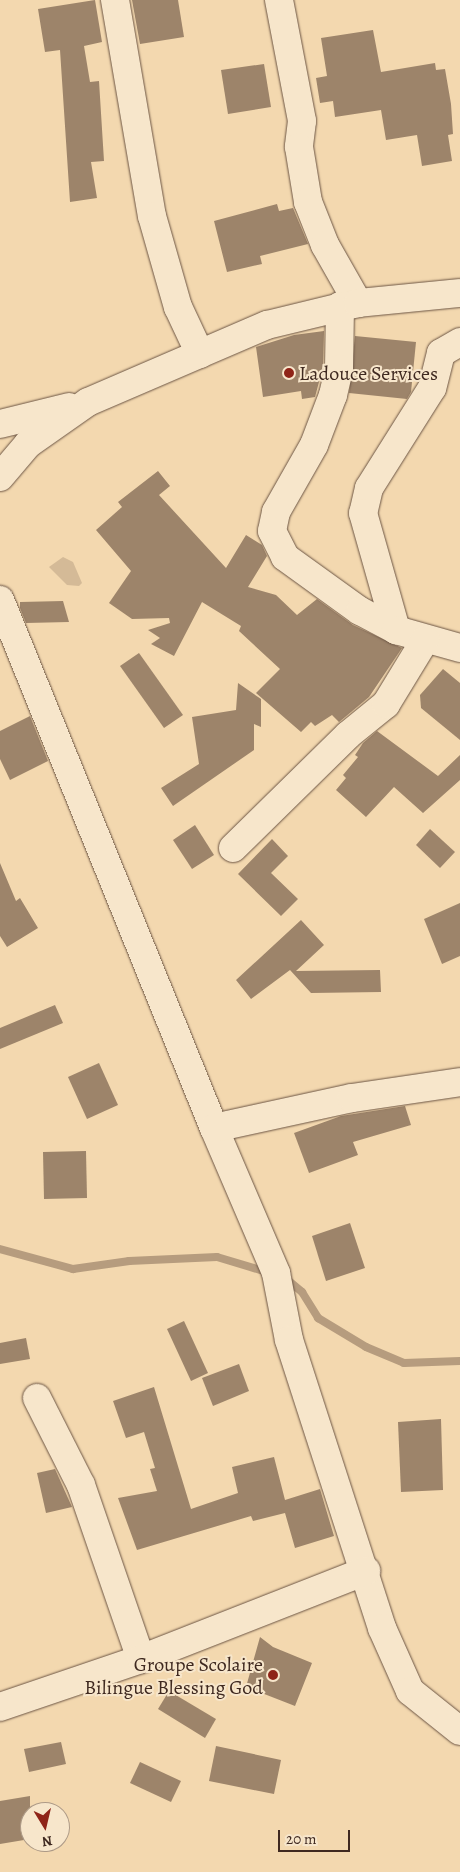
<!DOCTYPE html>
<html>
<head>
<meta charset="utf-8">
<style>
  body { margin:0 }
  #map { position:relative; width:460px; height:1872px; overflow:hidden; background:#f3d8af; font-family:Alegreya,serif }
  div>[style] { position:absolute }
  .green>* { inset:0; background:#d4ba97 }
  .stream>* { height:8px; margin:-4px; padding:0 4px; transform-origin:4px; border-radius:4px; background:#b69c7e }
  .building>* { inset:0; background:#9d846a }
  .roads { filter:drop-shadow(0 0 1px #6c5544) drop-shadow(0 0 1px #6c5544) }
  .minor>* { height:28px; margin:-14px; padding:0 14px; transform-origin:14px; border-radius:14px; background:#f7e6cb }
  .dots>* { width:14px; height:14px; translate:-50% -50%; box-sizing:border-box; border:2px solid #f7e6cb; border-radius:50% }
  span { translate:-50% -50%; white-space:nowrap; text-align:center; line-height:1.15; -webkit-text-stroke:4px #f7e6cb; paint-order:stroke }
  .poi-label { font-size:20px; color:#3f2920 }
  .left { translate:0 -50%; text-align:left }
  .right { translate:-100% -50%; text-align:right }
  .north { position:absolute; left:20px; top:1802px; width:50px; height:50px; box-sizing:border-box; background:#f7e6cb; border:1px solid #ad9a87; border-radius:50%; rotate:171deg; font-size:14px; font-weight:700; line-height:20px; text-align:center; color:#3f2920 }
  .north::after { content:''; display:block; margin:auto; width:18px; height:22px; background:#8f2418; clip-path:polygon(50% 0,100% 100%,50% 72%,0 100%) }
  .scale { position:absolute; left:278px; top:1830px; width:72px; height:22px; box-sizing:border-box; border:2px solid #3f2920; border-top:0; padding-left:6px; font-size:15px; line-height:18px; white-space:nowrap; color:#3f2920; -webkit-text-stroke:4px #f7e6cb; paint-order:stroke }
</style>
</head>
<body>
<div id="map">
  <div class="green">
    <div style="clip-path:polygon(63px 557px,73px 562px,82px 583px,79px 586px,67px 585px,49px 567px)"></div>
  </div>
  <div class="stream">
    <div style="left:0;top:1249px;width:76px;rotate:15.3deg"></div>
    <div style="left:73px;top:1269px;width:57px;rotate:-8.1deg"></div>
    <div style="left:129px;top:1261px;width:88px;rotate:-2.6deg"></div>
    <div style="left:217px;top:1257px;width:52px;rotate:16.7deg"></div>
    <div style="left:283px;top:1276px;width:25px;rotate:40deg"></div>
    <div style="left:302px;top:1292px;width:31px;rotate:58deg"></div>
    <div style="left:318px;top:1318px;width:56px;rotate:31.1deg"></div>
    <div style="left:366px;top:1347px;width:41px;rotate:22.8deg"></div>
    <div style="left:404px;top:1363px;width:56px;rotate:-2deg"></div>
  </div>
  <div class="building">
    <div style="clip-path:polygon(95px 0,102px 42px,84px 46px,90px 82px,99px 81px,104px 161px,91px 162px,97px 198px,70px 202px,60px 50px,45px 52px,38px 9px)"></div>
    <div style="clip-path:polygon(132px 0,178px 0,184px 37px,140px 44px)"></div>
    <div style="clip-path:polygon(373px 30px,381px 72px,435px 63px,436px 70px,445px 69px,451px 104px,453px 134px,448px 135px,452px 161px,422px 166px,417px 135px,386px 140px,381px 110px,335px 117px,333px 101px,320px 103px,316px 78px,327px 76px,321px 38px)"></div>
    <div style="clip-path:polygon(264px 64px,271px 107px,228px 114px,221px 70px)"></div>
    <div style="clip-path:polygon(277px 204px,279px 211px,293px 208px,308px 244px,260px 256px,262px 264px,227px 272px,214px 221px)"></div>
    <div style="clip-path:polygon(324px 331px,323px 367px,315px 397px,302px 399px,301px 391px,263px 397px,256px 347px,294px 335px)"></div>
    <div style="clip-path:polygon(355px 336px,416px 342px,411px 392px,407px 399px,349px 393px)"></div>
    <div style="clip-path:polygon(158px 471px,170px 486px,159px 495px,226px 568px,246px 535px,262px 545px,267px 556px,248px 587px,276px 595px,297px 615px,317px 599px,353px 625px,402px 648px,369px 697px,339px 722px,332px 715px,315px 726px,311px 722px,301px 732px,256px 693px,280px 669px,239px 631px,241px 626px,202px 602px,174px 656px,151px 644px,160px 638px,148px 630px,170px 623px,169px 618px,132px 619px,109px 603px,131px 571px,96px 530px,122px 507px,118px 502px)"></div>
    <div style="clip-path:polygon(63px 601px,69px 622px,26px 623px,20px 608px,20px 602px)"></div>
    <div style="clip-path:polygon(139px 653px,183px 715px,164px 728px,120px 666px)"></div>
    <div style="clip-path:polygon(443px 669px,460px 683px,460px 740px,421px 708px,420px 695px)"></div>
    <div style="clip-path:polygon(238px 683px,261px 699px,261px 727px,254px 724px,254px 750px,173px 806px,161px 788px,199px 764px,192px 717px,236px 710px)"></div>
    <div style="clip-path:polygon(30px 716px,48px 761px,10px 780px,0 759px,0 731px)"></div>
    <div style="clip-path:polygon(377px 731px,438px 776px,460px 755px,460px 780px,423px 813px,394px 787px,366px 817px,336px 790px,346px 778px,343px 775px,358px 757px,355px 755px,363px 743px)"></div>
    <div style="clip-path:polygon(195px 825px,214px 855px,192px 869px,173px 840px)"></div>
    <div style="clip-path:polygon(430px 829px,455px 852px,440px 868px,416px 845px)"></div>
    <div style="clip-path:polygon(272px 839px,288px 856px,271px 873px,298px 899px,281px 916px,238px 874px)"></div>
    <div style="clip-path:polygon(0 863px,16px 901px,20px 898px,38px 928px,7px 947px,0 936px)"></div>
    <div style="clip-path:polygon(460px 903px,460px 956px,442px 964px,424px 919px)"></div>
    <div style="clip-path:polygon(301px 920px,324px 945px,296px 971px,380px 970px,381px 992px,311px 993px,290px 970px,251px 999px,236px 980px)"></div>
    <div style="clip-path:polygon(55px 1005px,63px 1023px,0 1049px,0 1028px)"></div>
    <div style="clip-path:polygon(99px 1063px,118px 1105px,87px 1119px,68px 1077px)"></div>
    <div style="clip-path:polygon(405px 1106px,411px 1125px,353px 1142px,358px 1155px,309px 1173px,294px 1133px,341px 1116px)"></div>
    <div style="clip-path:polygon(86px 1151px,87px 1198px,44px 1199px,43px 1152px)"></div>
    <div style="clip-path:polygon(350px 1223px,365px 1268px,326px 1281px,312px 1236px)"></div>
    <div style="clip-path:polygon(184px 1321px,208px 1373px,191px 1381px,167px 1329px)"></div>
    <div style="clip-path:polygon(26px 1338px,30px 1359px,0 1364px,0 1343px)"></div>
    <div style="clip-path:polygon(239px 1364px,249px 1391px,213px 1406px,202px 1378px)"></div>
    <div style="clip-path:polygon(154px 1387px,191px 1509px,238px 1493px,232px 1467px,274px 1457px,285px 1500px,320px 1489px,334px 1536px,295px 1548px,285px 1513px,253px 1521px,251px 1516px,137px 1550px,118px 1498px,157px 1491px,150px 1469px,155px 1468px,144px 1432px,126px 1438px,113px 1401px)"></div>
    <div style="clip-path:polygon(441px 1419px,443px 1490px,401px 1492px,398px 1422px)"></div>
    <div style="clip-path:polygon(55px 1469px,72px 1507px,46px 1513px,37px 1473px)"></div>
    <div style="clip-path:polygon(260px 1637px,273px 1647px,312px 1663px,295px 1706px,246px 1687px)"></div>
    <div style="clip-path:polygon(169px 1691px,216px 1719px,205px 1738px,158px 1709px)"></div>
    <div style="clip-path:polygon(61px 1742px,66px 1764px,29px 1772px,24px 1749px)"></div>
    <div style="clip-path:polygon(216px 1746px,281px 1760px,274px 1794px,209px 1781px)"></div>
    <div style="clip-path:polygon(140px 1762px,181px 1781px,171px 1802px,130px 1783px)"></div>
    <div style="clip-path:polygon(30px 1796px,30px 1839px,0 1844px,0 1801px)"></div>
  </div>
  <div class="roads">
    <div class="minor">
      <div style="left:115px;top:0;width:219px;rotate:80.3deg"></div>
      <div style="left:152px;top:216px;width:95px;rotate:74.1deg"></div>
      <div style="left:178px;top:307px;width:52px;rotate:64.9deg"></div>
      <div style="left:279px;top:0;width:123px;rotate:79.2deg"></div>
      <div style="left:302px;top:121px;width:26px;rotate:97deg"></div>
      <div style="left:299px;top:147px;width:56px;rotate:80.7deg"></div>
      <div style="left:308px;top:202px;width:46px;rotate:68.4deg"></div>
      <div style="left:325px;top:245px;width:67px;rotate:60.4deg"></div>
      <div style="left:340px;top:306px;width:63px;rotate:90.9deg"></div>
      <div style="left:339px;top:369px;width:27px;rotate:103deg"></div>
      <div style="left:333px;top:395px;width:53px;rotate:110.8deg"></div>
      <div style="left:314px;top:445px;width:77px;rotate:119.6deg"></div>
      <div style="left:276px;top:512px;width:19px;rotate:102deg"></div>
      <div style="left:272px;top:531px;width:29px;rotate:63deg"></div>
      <div style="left:285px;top:557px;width:92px;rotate:35.8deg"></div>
      <div style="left:360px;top:611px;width:41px;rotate:27.8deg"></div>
      <div style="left:460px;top:342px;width:22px;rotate:150deg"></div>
      <div style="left:441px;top:353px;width:36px;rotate:104deg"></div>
      <div style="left:432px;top:388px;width:118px;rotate:122.2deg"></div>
      <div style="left:369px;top:488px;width:26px;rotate:103deg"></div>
      <div style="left:363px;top:513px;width:122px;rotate:74.2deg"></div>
      <div style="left:396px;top:630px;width:66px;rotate:15.7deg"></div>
      <div style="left:0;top:424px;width:71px;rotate:-13.8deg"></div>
      <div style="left:0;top:477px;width:43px;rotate:-49.7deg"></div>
      <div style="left:28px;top:444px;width:73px;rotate:-35deg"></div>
      <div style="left:88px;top:402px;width:195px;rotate:-23.3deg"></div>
      <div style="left:267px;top:325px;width:94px;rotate:-13.6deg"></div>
      <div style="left:358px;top:303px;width:102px;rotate:-5.6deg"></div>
      <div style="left:0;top:600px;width:570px;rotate:67.94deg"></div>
      <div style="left:214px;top:1128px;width:158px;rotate:66.8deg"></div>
      <div style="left:276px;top:1273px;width:68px;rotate:79deg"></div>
      <div style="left:289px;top:1340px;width:303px;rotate:72.1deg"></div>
      <div style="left:382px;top:1628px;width:69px;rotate:66deg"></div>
      <div style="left:410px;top:1691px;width:64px;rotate:38.7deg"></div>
      <div style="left:233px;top:848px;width:161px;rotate:-44.5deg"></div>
      <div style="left:348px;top:735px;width:49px;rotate:-39.2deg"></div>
      <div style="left:386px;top:704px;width:75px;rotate:-58.6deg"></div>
      <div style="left:214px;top:1128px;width:141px;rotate:-12.3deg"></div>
      <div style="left:352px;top:1098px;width:109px;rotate:-8.4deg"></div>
      <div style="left:37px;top:1398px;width:97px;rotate:63.2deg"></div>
      <div style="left:81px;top:1485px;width:184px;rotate:71deg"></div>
      <div style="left:0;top:1707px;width:149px;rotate:-18.8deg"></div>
      <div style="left:141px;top:1659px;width:242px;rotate:-21.4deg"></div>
    </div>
  </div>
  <div class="dots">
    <div style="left:289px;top:373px;background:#8f2418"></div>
    <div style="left:273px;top:1675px;background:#8f2418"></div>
  </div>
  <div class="poi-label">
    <span class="left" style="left:299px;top:373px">Ladouce Services</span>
    <span class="right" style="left:263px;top:1676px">Groupe Scolaire<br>Bilingue Blessing God</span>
  </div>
  <div class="north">N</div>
  <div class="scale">20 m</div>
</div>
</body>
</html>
